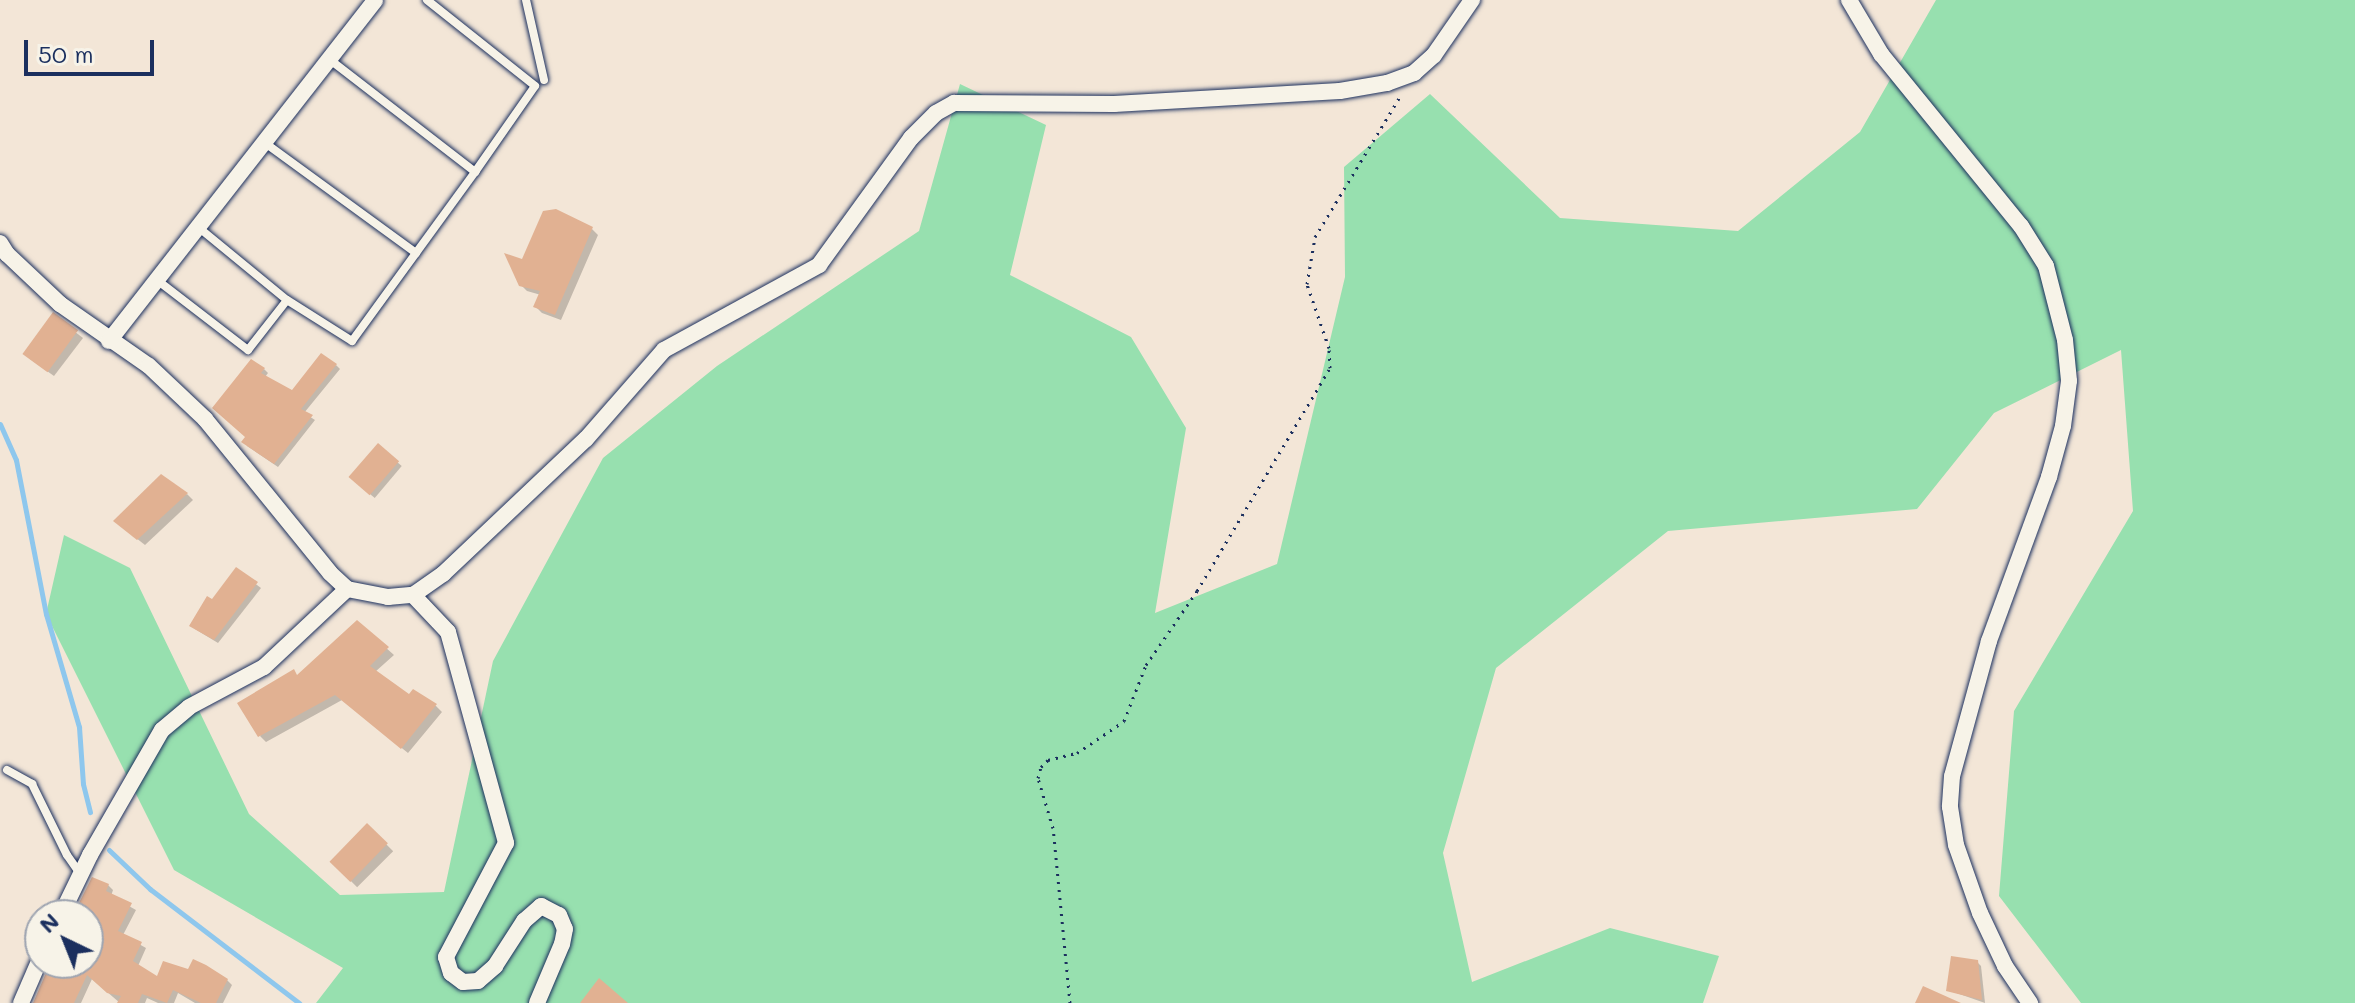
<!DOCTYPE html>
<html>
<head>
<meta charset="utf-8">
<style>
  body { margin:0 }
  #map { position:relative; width:2355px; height:1003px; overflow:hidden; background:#f3e6d7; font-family:Mali,sans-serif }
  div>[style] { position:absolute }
  .green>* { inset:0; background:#97e0af }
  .shadow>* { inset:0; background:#0003; transform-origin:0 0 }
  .stream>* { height:5px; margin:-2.5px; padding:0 2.5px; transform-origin:2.5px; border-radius:2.5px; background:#8ec7ed }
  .building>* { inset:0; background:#e1b192; transform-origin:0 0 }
  .path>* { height:3px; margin-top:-1.5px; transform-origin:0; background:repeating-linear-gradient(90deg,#1b2f5e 0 2px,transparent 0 8px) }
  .roads { filter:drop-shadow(0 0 2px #1b2f5e) drop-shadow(0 0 2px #1b2f5e) }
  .service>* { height:8px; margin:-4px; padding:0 4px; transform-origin:4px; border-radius:4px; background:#f7f3e8 }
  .minor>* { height:16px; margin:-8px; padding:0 8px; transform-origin:8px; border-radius:8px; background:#f7f3e8 }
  span { translate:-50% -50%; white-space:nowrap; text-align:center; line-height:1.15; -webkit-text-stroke:6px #f7f3e8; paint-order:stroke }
  .north { position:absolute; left:24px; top:899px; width:80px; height:80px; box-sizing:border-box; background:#f7f3e8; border:2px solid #9fa5b1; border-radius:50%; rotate:317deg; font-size:22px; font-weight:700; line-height:32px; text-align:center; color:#1b2f5e }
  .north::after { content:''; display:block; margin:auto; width:28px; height:36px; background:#1b2f5e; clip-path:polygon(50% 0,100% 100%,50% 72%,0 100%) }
  .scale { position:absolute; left:24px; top:40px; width:130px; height:36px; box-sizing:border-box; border:4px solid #1b2f5e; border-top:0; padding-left:10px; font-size:24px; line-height:28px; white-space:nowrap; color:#1b2f5e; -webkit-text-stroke:6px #f7f3e8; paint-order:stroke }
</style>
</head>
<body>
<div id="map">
  <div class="green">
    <div style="clip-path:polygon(1936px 0,2355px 0,2355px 1003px,2081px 1003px,1999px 896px,2014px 711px,2133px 511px,2121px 350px,1994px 413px,1917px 509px,1668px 531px,1496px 668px,1443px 853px,1472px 982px,1610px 928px,1719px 956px,1703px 1003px,316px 1003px,343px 968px,174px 870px,46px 614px,64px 535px,130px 568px,249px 814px,340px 895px,444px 892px,493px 661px,603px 458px,717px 366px,919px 231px,960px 84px,1046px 125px,1010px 275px,1131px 337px,1186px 428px,1155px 613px,1277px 564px,1345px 277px,1344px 167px,1430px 94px,1560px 218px,1738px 231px,1860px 132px)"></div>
  </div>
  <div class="shadow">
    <div style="clip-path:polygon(592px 229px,598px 235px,561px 320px,542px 313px,536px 307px,541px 295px,527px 291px,520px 284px)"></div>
    <div style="clip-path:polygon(53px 315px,83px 338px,54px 376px,30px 359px)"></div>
    <div style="clip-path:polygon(336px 365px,340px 369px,304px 413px,315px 420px,278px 467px,247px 446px,247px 437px,215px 408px,264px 369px,268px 373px,265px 377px,293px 393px)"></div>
    <div style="left:378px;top:446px;width:31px;height:42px;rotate:40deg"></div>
    <div style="clip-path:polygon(187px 494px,193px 500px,145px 545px,122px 527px)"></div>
    <div style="clip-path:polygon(237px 570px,261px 588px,218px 643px,195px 629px)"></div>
    <div style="clip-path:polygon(357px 622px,394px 655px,375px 672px,410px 696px,436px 706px,442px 712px,408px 753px,342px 700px,266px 742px,260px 736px,298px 676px)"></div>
    <div style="left:367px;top:825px;width:37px;height:51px;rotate:45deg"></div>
    <div style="clip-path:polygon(93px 879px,108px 885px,113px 890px,111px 896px,136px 910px,123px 935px,146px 948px,138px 966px,158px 978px,227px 980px,232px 985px,223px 1003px,195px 1003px,178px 993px,174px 1003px,158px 1003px,147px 998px,145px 1003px,120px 1003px,92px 979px,81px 1003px,35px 1003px,51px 963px,88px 963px,88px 915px,73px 915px)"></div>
    <div style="clip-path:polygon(1977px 962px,1981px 966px,1985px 1003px,1948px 990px)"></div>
  </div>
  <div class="stream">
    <div style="left:0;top:424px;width:39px;rotate:66deg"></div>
    <div style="left:16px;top:460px;width:157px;rotate:79deg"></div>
    <div style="left:46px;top:614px;width:118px;rotate:73.7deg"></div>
    <div style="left:79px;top:727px;width:57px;rotate:86deg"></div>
    <div style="left:83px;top:784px;width:29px;rotate:76deg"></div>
    <div style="left:109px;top:850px;width:57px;rotate:43.6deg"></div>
    <div style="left:150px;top:889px;width:188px;rotate:37.4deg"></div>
  </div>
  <div class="building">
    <div style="clip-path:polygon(556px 209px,593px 227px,555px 315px,533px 307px,540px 291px,519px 286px,504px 253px,522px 259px,543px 211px)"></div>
    <div style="left:53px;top:312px;width:31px;height:52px;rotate:36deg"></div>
    <div style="clip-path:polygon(321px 353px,337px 364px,301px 409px,313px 415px,274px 464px,241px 442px,245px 437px,212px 408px,251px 359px,265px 368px,261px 373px,292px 390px)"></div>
    <div style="left:378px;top:443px;width:28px;height:45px;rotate:41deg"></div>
    <div style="clip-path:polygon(161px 474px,188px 493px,137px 540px,113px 521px)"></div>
    <div style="clip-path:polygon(236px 567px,258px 582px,214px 640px,189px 626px,207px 596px,212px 599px)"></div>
    <div style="clip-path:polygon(357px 620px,389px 647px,370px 666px,409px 694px,413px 689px,437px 704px,401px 749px,335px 695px,258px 737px,237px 703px,294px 669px,297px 675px)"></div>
    <div style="left:367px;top:823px;width:29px;height:54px;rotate:44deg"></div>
    <div style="clip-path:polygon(92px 877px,109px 884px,106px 891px,132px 903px,118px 931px,142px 942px,133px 961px,157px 976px,163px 961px,188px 969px,193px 959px,206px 965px,228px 979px,216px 1003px,201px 1003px,173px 990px,167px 1003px,142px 994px,138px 1003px,117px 1003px,121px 996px,107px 993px,87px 975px,74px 1003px,33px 1003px,49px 966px,71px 977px,76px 966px,73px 963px,88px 963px,88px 915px,73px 915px)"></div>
    <div style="clip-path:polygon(1951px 956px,1978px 960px,1982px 1000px,1946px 991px)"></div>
    <div style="clip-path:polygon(599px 978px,628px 1003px,580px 1003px)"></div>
    <div style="clip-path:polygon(1923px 986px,1961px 1003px,1915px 1003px)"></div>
  </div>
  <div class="path">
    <div style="left:1070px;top:1003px;width:176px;rotate:-95.5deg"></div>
    <div style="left:1053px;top:828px;width:52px;rotate:-106.7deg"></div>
    <div style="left:1038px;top:778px;width:11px;rotate:-75deg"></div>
    <div style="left:1041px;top:767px;width:10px;rotate:-45deg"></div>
    <div style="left:1048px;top:760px;width:30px;rotate:-14deg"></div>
    <div style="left:1077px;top:753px;width:57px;rotate:-34.2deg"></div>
    <div style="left:1124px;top:721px;width:60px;rotate:-68.6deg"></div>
    <div style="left:1146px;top:665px;width:90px;rotate:-55.4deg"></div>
    <div style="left:1197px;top:591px;width:260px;rotate:-59.2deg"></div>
    <div style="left:1330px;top:368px;width:20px;rotate:-93deg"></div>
    <div style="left:1329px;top:348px;width:68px;rotate:-109deg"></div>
    <div style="left:1307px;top:284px;width:48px;rotate:-80.3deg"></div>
    <div style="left:1315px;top:237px;width:166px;rotate:-58.8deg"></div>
  </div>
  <div class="roads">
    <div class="service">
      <div style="left:427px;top:0;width:138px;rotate:38.5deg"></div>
      <div style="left:535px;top:86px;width:105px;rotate:124.9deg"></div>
      <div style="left:526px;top:0;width:82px;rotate:77.3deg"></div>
      <div style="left:329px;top:59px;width:185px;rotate:37.7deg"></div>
      <div style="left:475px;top:172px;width:100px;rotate:126.1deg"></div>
      <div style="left:198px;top:227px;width:115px;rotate:39.4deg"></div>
      <div style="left:157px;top:280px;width:115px;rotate:37.6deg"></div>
      <div style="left:248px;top:350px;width:63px;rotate:-52deg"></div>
      <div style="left:287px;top:300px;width:77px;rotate:32.2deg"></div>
      <div style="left:352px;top:341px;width:109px;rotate:-54deg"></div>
      <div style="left:416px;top:253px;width:188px;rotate:-143.9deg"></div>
      <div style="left:7px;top:770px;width:29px;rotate:29deg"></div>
      <div style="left:32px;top:784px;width:79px;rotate:63.8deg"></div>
      <div style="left:67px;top:855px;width:24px;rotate:55deg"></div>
    </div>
    <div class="minor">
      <div style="left:1849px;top:0;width:63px;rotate:59.3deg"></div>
      <div style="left:1881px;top:54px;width:222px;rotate:50.9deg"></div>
      <div style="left:2021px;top:226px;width:47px;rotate:58deg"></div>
      <div style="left:2046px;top:266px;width:76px;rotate:75.6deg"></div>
      <div style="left:2065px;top:340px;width:41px;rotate:84.4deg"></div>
      <div style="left:2069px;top:381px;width:45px;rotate:97.6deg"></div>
      <div style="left:2063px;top:426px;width:53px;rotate:105.4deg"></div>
      <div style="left:2049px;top:477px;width:175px;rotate:110.1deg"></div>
      <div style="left:1989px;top:641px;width:140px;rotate:105.3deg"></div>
      <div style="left:1952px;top:776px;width:31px;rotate:94deg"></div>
      <div style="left:1950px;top:807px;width:38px;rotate:81deg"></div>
      <div style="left:1956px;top:845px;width:72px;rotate:70.6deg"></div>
      <div style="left:1980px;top:913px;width:59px;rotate:64.7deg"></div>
      <div style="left:2005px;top:966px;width:45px;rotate:56deg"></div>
      <div style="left:0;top:243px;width:13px;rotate:58deg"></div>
      <div style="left:7px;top:254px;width:73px;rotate:43.3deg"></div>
      <div style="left:60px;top:304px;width:108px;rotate:34.9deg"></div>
      <div style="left:149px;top:366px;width:77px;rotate:43.4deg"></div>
      <div style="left:205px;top:419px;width:198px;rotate:50.9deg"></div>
      <div style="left:330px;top:573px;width:23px;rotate:43deg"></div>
      <div style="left:347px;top:589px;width:42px;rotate:11deg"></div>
      <div style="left:388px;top:597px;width:25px;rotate:-5deg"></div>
      <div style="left:413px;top:595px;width:37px;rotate:-35deg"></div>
      <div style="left:443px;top:574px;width:197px;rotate:-43.4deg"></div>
      <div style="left:586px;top:439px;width:118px;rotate:-48.8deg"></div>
      <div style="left:664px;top:350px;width:177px;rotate:-28.7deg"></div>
      <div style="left:819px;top:265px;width:157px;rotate:-54.1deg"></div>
      <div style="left:911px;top:138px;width:35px;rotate:-45deg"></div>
      <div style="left:936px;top:113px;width:21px;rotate:-29deg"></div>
      <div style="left:954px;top:103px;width:160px;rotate:0.4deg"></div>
      <div style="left:1114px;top:104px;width:226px;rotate:-3.3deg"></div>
      <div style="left:1340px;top:91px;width:48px;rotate:-9.7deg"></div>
      <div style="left:1387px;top:83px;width:29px;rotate:-20deg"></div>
      <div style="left:1414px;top:73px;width:27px;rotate:-42deg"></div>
      <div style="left:1434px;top:55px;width:67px;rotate:-55.4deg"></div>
      <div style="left:109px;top:341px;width:432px;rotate:-52deg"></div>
      <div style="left:413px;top:595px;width:51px;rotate:46.6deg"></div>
      <div style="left:448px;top:632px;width:219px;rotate:74.6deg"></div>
      <div style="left:506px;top:843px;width:129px;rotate:117.8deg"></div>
      <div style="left:446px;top:957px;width:17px;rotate:73deg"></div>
      <div style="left:451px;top:973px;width:15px;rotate:37deg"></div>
      <div style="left:463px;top:982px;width:15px;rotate:-4deg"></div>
      <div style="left:478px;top:981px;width:23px;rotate:-41deg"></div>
      <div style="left:495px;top:966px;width:54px;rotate:-57.2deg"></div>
      <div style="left:524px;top:921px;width:23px;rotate:-41deg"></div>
      <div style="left:541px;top:906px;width:20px;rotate:27deg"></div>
      <div style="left:559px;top:915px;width:15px;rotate:67deg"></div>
      <div style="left:565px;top:929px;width:15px;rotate:101deg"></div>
      <div style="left:562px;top:944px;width:64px;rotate:113deg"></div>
      <div style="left:61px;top:915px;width:67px;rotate:-64.2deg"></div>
      <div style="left:90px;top:855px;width:144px;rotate:-60.1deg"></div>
      <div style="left:162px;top:730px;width:35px;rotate:-40deg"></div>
      <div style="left:189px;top:707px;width:85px;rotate:-28.1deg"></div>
      <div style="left:264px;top:667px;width:114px;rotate:-43.2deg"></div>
      <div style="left:21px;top:1003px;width:48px;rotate:-66.6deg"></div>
    </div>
  </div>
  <div class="north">N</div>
  <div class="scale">50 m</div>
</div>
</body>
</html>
